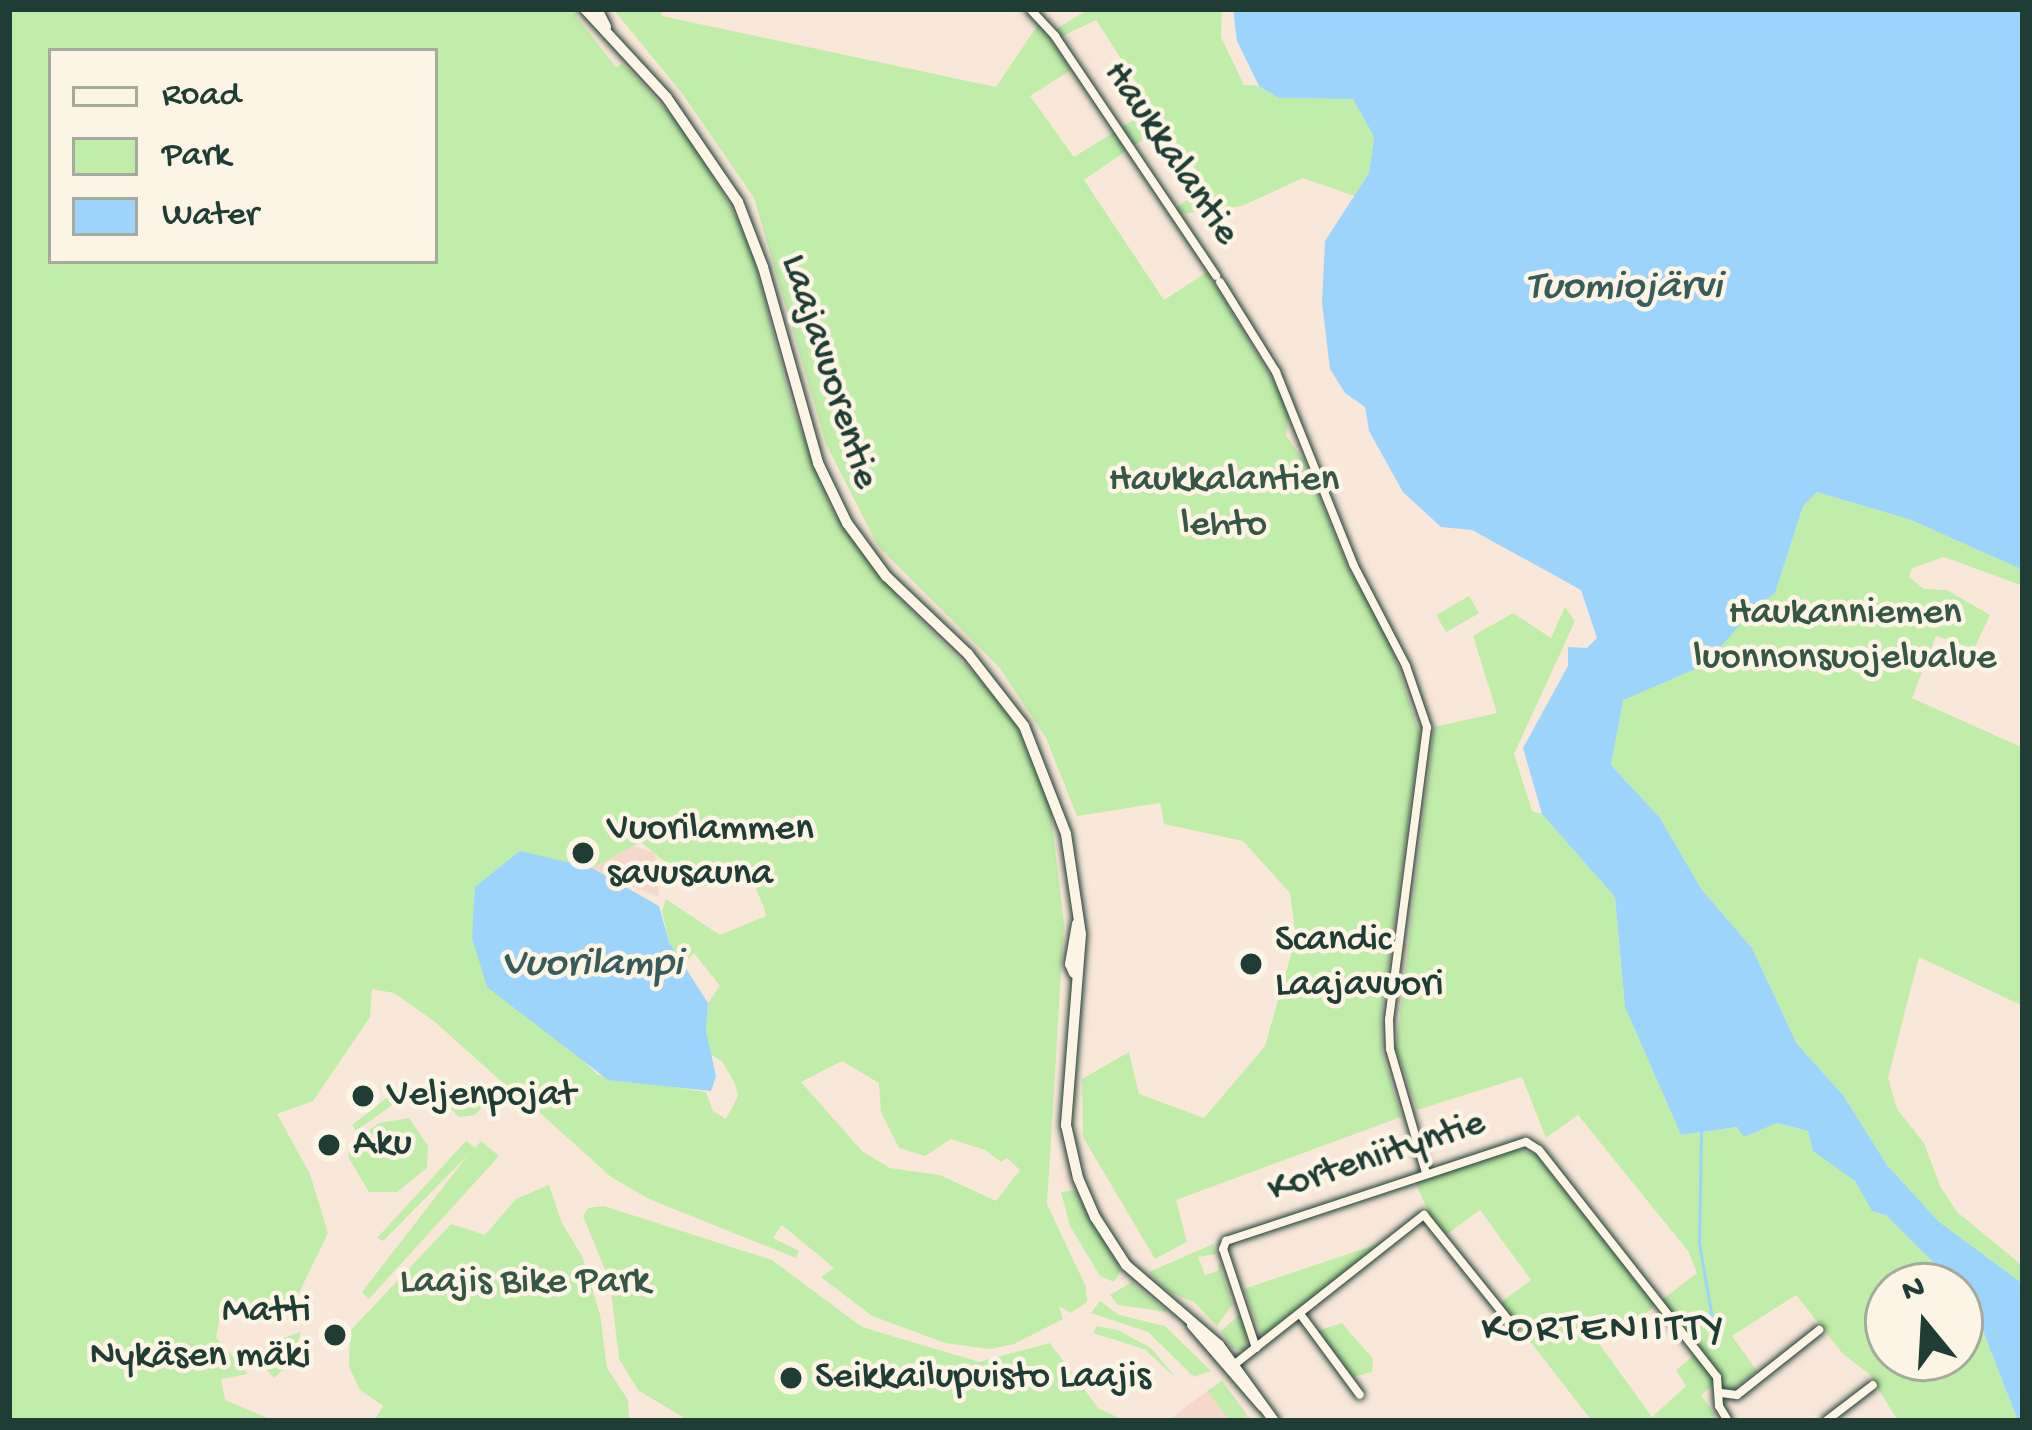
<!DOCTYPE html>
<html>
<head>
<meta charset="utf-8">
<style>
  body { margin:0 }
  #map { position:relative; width:2032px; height:1430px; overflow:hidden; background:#f9e8d9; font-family:"Gochi Hand",sans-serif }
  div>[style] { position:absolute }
  .built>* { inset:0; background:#f5d8cb }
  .green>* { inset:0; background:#c1edaa; transform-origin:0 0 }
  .water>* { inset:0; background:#9cd4fc }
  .stream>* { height:3px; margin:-1.5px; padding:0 1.5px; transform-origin:1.5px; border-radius:1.5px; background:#9cd4fc }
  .roads { filter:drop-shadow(0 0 3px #1f3d34) drop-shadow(0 0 3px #1f3d34) }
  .street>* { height:8px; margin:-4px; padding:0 4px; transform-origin:4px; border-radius:4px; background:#fcf5e5 }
  .secondary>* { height:10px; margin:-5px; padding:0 5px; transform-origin:5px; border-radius:5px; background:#fcf5e5 }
  .dots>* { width:33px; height:33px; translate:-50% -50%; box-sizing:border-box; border:6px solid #fcf5e5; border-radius:50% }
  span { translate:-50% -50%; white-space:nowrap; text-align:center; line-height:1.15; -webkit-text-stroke:9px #fcf5e5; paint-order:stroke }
  .street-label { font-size:39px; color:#1f3d34 }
  .park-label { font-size:39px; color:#375746 }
  .poi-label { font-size:39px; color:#1f3d34 }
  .left { translate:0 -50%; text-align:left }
  .right { translate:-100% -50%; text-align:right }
  .water-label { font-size:42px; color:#385b5c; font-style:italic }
  .neighbourhood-label { font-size:42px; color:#1f3d34; letter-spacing:3px }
  .frame { position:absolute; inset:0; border:12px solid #1f3d34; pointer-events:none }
  .legend { position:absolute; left:48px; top:48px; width:390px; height:216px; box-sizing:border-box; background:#fcf5e5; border:3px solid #a4ab9e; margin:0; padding:15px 21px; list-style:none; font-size:36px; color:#1f3d34 }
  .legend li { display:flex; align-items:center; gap:24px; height:60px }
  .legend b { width:60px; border:3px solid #a4ab9e }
  .north { position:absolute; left:1864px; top:1262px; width:120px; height:120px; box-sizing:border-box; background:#fcf5e5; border:3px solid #a4ab9e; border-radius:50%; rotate:342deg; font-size:33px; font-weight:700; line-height:48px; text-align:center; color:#1f3d34 }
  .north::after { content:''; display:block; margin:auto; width:42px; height:54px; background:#1f3d34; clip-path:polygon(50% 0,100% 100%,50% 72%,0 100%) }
</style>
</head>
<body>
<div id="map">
  <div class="built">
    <div style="clip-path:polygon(623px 843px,655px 853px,659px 897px,568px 861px)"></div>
    <div style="clip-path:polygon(1222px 1381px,1252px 1421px,1168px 1421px,1192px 1402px)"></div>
  </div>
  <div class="green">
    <div style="clip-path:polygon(evenodd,9px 9px,578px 9px,577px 17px,616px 67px,622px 64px,639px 80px,683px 129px,737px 217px,755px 263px,791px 403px,830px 507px,901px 601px,994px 694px,1016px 725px,1050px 805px,1064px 924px,1047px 1204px,1086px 1287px,1087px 1302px,1071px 1313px,1059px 1306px,1063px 1319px,1014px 1344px,990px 1349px,945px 1343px,872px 1316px,821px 1277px,834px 1268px,782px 1225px,773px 1238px,799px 1251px,796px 1258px,649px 1199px,611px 1177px,539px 1112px,537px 1096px,527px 1088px,513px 1092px,435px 1022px,394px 993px,372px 989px,370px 1017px,313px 1101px,277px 1114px,310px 1174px,328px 1233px,297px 1297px,257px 1316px,220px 1317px,216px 1337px,248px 1374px,221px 1379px,225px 1400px,275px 1421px,9px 1421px,9px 9px,51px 51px,435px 51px,435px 261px,51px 261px,51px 51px,9px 9px,641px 842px,697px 888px,750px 874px,764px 908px,766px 916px,720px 935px,666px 899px,662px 911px,669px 942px,683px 964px,694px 953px,720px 986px,708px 1003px,706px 1031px,710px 1054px,722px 1061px,735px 1084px,738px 1096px,726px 1119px,713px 1111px,706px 1092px,598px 1075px,479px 961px,520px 852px,592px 868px,641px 842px,9px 9px,842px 1061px,879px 1083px,881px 1112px,899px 1148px,925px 1156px,951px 1139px,985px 1150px,1001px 1162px,1007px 1158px,1020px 1170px,996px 1201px,940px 1175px,890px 1168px,862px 1151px,801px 1082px,842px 1061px)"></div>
    <div style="clip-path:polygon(613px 9px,660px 9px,662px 16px,996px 87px,1039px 23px,1071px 70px,1030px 96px,1074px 157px,1114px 132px,1126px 151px,1084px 180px,1164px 300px,1207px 272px,1283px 397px,1289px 415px,1286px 436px,1305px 462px,1347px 566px,1388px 636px,1420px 735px,1381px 1019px,1382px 1052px,1401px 1117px,1176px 1200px,1187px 1242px,1155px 1259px,1083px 1137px,1082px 1079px,1129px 1052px,1139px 1094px,1204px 1118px,1265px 1046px,1296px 937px,1290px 893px,1243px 841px,1164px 824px,1160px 803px,1077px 816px,1046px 738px,999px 667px,878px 546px,826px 444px,754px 198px,682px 93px)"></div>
    <div style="clip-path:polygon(1089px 9px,1222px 9px,1221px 37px,1244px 85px,1259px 86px,1280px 98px,1353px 99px,1374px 137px,1369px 173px,1354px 196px,1303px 178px,1242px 206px,1180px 214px,1176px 208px,1207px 185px,1166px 128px,1134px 145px,1121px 128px,1152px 107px,1096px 20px,1061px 37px,1056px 29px)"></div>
    <div style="clip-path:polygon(1817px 492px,1911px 520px,2023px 570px,2023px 586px,1944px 557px,1912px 568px,1909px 577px,1924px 589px,1947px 590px,1990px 615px,1974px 649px,1936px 636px,1912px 698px,2023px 748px,2023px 1006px,1919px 957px,1888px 1078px,1897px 1109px,1924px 1143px,1940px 1186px,1957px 1212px,2023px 1266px,2023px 1284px,1938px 1221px,1887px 1165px,1843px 1095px,1797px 1044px,1752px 948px,1702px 890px,1660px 818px,1611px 765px,1622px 700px,1705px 665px,1753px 610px,1775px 593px,1803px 506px)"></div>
    <div style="left:1469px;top:596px;width:20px;height:38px;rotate:60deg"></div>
    <div style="clip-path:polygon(evenodd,1565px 607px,1575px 621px,1514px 754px,1532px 811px,1542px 814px,1615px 897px,1625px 1007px,1681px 1135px,1738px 1127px,1744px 1137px,1777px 1123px,1808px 1131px,1813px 1151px,1855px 1181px,1872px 1211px,1887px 1216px,1960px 1286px,1888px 1286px,1888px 1358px,1960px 1358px,1960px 1286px,1971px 1300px,2018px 1421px,1898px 1421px,1869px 1374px,1843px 1354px,1796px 1295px,1732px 1336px,1757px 1371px,1729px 1392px,1716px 1383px,1701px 1395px,1716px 1416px,1712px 1421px,1592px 1421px,1500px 1303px,1531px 1280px,1480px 1210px,1446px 1235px,1429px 1213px,1415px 1182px,1518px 1149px,1536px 1155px,1655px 1305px,1697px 1273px,1688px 1251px,1578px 1115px,1546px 1138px,1522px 1077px,1417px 1110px,1396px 1048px,1434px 727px,1497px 713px,1473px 636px,1513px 613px,1551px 638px,1565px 607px,1655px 1306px,1694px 1355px,1676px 1370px,1686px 1386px,1652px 1417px,1595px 1338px,1631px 1325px,1655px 1306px)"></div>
    <div style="clip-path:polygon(474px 1081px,490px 1092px,490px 1099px,475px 1115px,459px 1117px,449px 1107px,463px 1086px)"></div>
    <div style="clip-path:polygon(407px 1082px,413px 1090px,356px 1131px,352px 1125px)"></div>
    <div style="clip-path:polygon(409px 1118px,428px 1146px,427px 1168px,397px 1192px,369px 1192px,348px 1157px,352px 1142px,379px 1123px)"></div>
    <div style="clip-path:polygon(466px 1141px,475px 1148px,481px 1141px,499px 1156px,369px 1299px,362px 1292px,468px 1155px,383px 1241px,377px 1238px)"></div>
    <div style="clip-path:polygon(549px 1185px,562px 1223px,582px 1256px,600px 1314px,607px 1368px,628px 1400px,629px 1421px,374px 1421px,383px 1406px,360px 1390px,349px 1367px,350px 1331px,451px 1224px,485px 1235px,516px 1199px)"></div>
    <div style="clip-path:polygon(1075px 1190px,1121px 1271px,1114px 1282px,1100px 1276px,1070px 1226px,1061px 1192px)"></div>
    <div style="clip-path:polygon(604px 1206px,772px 1260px,862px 1327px,979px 1362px,1050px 1343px,1098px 1408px,1125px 1421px,689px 1421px,638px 1390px,619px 1359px,610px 1282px,583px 1216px,588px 1208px)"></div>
    <div style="clip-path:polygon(1384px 1242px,1262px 1336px,1244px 1289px)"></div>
    <div style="clip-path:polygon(1213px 1244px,1216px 1254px,1198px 1257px,1205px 1275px,1218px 1271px,1219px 1263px,1232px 1305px,1217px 1326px,1194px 1302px,1169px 1292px,1149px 1272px)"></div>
    <div style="clip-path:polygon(1132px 1282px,1137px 1287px,1168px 1312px,1118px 1305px,1110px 1295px)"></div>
    <div style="clip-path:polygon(1100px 1301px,1119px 1315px,1165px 1326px,1211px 1371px,1194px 1377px,1148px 1332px,1091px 1313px)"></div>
    <div style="clip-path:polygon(1240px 1314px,1247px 1336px,1245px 1351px,1232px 1348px,1221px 1331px)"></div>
    <div style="clip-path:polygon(1342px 1323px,1373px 1359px,1372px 1372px,1353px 1377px,1317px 1331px)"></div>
    <div style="clip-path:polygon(1097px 1326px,1118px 1330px,1151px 1348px,1177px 1379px,1144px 1349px,1093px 1333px)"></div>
    <div style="clip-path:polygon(301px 1332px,292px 1361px,274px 1378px,260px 1362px,269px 1343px)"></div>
    <div style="clip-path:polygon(1222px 1381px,1247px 1415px,1240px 1421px,1230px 1421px,1207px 1391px)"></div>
  </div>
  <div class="water">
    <div style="clip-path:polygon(1233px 9px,2023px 9px,2023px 570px,1911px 520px,1817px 492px,1803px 506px,1775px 593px,1753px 610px,1705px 665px,1623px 700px,1611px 765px,1660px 818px,1702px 890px,1752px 948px,1797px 1044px,1843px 1095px,1887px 1165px,1938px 1221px,2023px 1284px,2023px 1421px,2018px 1421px,1971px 1300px,1887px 1216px,1872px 1211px,1855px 1181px,1813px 1151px,1808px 1131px,1777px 1123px,1744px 1137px,1737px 1127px,1681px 1135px,1625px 1007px,1615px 897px,1542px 814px,1523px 748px,1568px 666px,1568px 647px,1587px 648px,1597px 638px,1581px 590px,1472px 530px,1441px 527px,1403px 492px,1369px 431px,1365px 407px,1345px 393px,1330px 369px,1322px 303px,1325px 241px,1369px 173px,1374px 137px,1353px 99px,1279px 98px,1259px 86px,1237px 41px)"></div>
    <div style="clip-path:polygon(520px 851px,592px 868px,659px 906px,669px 942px,708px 1003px,706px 1031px,716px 1076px,711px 1091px,608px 1080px,487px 987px,472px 938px,475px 887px)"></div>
  </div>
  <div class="stream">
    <div style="left:1701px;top:1130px;width:113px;rotate:91deg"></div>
    <div style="left:1699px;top:1243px;width:106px;rotate:80.2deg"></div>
  </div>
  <div class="roads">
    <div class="street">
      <div style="left:1030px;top:9px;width:37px;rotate:47deg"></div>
      <div style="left:1055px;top:36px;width:289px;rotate:56.1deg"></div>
      <div style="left:1220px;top:282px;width:106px;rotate:58.1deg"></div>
      <div style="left:1276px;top:372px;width:207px;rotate:68.1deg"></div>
      <div style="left:1353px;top:564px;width:115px;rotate:62.5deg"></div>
      <div style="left:1406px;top:666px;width:65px;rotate:71deg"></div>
      <div style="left:1427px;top:727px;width:295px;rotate:97.4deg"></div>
      <div style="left:1389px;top:1020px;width:29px;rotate:88deg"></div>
      <div style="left:1390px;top:1049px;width:129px;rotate:73.8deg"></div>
      <div style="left:1301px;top:1315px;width:99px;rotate:53.6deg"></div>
      <div style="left:1256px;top:1348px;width:104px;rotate:-108.4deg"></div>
      <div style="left:1223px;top:1249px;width:9px;rotate:-69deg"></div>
      <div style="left:1226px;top:1241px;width:316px;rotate:-18.3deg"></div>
      <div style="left:1526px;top:1142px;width:15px;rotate:32deg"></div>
      <div style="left:1539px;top:1150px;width:288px;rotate:51.9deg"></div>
      <div style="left:1717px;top:1377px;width:29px;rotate:86deg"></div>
      <div style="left:1719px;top:1406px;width:17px;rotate:59deg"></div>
      <div style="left:1235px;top:1364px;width:241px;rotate:-38.3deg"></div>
      <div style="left:1424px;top:1215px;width:144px;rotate:51.2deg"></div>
      <div style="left:1721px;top:1393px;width:16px;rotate:7deg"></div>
      <div style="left:1737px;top:1395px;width:105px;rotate:-38.4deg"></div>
      <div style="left:1826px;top:1421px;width:59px;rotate:-37.5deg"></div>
    </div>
    <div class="secondary">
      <div style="left:585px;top:9px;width:121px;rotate:47.3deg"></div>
      <div style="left:667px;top:98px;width:126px;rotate:55.7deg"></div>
      <div style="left:738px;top:202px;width:70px;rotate:69deg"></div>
      <div style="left:763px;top:267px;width:204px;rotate:74.3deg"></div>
      <div style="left:818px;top:463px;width:67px;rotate:64.2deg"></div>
      <div style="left:847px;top:523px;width:66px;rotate:53.7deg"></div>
      <div style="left:886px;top:576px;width:113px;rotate:43.6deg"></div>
      <div style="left:968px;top:654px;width:91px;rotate:52.1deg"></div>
      <div style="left:1024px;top:726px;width:116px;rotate:68.7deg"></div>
      <div style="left:1066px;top:834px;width:101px;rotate:81.5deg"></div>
      <div style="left:1081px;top:934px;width:192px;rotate:94.5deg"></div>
      <div style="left:1066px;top:1125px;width:54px;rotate:77.2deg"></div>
      <div style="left:1078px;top:1178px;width:43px;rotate:66.4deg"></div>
      <div style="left:1095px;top:1217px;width:57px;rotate:57.1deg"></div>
      <div style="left:1126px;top:1265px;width:123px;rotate:40.7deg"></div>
      <div style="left:1219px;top:1345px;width:94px;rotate:54.1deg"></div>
      <div style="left:597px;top:9px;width:20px;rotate:63deg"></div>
      <div style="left:1074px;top:973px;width:10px;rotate:-114deg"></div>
      <div style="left:1070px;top:964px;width:41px;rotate:-80.1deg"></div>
      <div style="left:1192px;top:1325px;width:108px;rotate:49.1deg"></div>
    </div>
  </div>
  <div class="dots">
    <div style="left:583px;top:853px;background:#1f3d34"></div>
    <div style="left:1251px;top:964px;background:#1f3d34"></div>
    <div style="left:363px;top:1096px;background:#1f3d34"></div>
    <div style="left:329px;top:1145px;background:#1f3d34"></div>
    <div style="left:335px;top:1335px;background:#1f3d34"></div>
    <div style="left:791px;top:1378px;background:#1f3d34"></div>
  </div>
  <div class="street-label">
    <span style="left:1170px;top:154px;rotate:56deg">Haukkalantie</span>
    <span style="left:828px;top:372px;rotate:72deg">Laajavuorentie</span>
    <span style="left:1377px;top:1158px;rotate:-18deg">Korteniityntie</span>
  </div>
  <div class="park-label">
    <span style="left:1224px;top:504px">Haukkalantien<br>lehto</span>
    <span style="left:1845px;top:637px">Haukanniemen<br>luonnonsuojelualue</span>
    <span style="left:525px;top:1283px">Laajis Bike Park</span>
  </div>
  <div class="poi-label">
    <span class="left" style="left:607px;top:853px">Vuorilammen<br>savusauna</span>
    <span class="left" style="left:1275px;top:964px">Scandic<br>Laajavuori</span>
    <span class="left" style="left:387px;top:1096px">Veljenpojat</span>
    <span class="left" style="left:353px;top:1145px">Aku</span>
    <span class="right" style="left:311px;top:1335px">Matti<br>Nykäsen mäki</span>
    <span class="left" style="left:815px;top:1378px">Seikkailupuisto Laajis</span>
  </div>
  <div class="water-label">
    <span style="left:1624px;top:289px">Tuomiojärvi</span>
    <span style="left:592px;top:966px">Vuorilampi</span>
  </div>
  <div class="neighbourhood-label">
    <span style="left:1604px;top:1331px">KORTENIITTY</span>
  </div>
  <div class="frame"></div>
  <ul class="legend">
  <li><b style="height:15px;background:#fcf5e5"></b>Road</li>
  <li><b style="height:33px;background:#c1edaa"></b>Park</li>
  <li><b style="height:33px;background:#9cd4fc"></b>Water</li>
  </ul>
  <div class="north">N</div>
</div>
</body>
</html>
